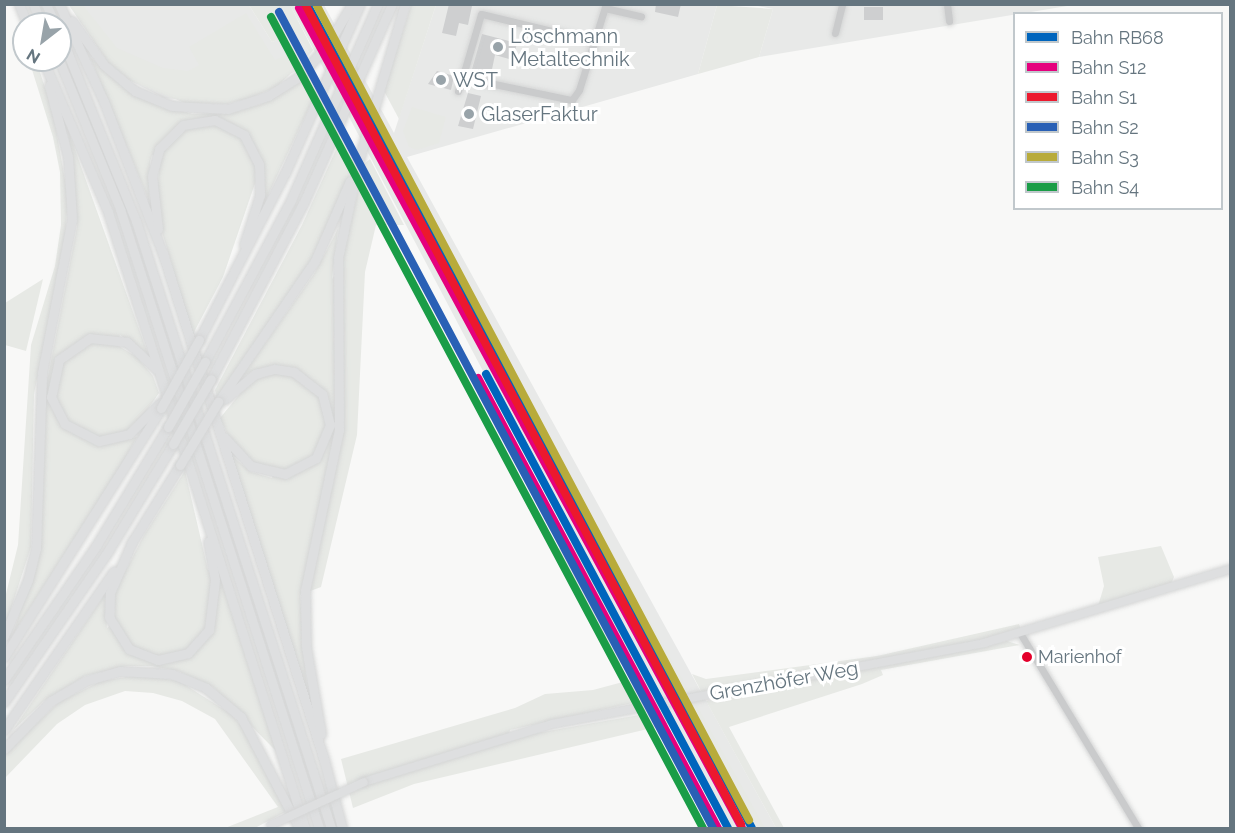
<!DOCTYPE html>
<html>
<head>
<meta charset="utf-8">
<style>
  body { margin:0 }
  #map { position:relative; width:1235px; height:833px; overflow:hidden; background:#f8f8f7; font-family:Raleway,sans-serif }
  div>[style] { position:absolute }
  .built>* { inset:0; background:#e8e9e8 }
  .green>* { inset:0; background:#e7e9e5 }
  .building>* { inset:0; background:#cecfd0; transform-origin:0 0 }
  .roads { filter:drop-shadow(0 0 2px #d4d5d5) drop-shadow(0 0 2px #d4d5d5) }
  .minor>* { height:7px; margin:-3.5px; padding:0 3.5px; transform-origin:3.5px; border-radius:3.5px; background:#cacbcc }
  .major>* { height:8px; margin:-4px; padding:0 4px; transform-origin:4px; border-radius:4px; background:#dedfe0 }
  .highway>* { height:9px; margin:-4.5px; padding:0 4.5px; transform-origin:4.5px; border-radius:4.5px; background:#dedfe0 }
  .bridges { filter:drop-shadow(0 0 2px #d4d5d5) drop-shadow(0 0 2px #d4d5d5) }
  .major-bridge>* { height:8px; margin:-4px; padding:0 4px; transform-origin:4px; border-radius:4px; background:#dedfe0 }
  .highway-bridge>* { height:9px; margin:-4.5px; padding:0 4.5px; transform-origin:4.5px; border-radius:4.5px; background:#dedfe0 }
  .rail-1>* { height:8px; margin:-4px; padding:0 4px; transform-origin:4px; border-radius:4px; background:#0065bd }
  .rail-2>* { height:8px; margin:-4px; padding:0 4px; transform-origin:4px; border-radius:4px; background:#e5007d }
  .rail-3>* { height:8px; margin:-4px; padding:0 4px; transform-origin:4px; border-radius:4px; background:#ec192e }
  .rail-4>* { height:8px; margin:-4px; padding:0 4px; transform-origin:4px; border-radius:4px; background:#2960b5 }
  .rail-5>* { height:8px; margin:-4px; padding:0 4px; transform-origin:4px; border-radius:4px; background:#b8ab3b }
  .rail-6>* { height:8px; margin:-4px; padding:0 4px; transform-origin:4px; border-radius:4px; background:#1a9d47 }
  .dots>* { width:16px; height:16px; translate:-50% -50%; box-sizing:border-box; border:3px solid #fff; border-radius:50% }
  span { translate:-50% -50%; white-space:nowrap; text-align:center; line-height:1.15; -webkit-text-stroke:6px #fff; paint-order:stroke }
  .bus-label { font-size:18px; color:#65757f }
  .left { translate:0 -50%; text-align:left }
  .poi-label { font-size:20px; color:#65757f }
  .street-label { font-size:20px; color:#65757f }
  .frame { position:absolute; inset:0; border:6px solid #65757f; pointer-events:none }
  .legend { position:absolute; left:1013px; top:12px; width:210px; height:198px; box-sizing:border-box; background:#fff; border:2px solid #c1c8cc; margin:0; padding:8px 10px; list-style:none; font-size:18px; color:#65757f }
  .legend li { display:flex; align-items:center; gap:12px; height:30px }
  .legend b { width:30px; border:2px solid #c1c8cc }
  .north { position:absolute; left:12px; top:12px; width:60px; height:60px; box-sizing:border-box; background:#fff; border:2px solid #c1c8cc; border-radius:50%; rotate:211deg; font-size:16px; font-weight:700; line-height:24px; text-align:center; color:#65757f }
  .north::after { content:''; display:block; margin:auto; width:21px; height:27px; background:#98a3a9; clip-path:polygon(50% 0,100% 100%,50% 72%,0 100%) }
</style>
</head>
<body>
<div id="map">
  <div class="built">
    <div style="clip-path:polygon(69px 5px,249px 5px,272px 42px,297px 32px,310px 54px,294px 72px,227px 104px,164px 98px,129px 80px,108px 62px)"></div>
    <div style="clip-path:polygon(290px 5px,324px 5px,394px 133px,436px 5px,717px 5px,698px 74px,407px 157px,776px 828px,724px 828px)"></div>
    <div style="clip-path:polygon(753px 5px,1073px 5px,759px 57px,773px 9px)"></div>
  </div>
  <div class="green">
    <div style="clip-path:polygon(69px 5px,83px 5px,117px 48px,163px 68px,188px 71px,199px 65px,189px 47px,246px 13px,275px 60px,289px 54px,307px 59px,276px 87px,253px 97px,227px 104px,185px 103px,129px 80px,108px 62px)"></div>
    <div style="clip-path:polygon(249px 5px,290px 5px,313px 50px,310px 54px,297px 33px,272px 42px)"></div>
    <div style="clip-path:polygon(411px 5px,436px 5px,399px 119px,384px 91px)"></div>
    <div style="clip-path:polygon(717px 5px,773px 9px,759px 57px,698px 74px)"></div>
    <div style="clip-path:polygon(90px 57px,140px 97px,192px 114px,226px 113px,259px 105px,309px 74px,317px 91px,261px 210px,262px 163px,223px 277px,193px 334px,162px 232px,157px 195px,160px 158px,152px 155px,150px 162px,149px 201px)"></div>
    <div style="clip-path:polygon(29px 60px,36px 60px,53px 112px,68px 197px,65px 241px,34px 394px,31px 547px,5px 627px,5px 598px,18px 545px,31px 345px,55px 266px,61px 225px,60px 172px,53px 137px)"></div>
    <div style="clip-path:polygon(412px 107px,446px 117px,439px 143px,417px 150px,409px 147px,403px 131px)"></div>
    <div style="clip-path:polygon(380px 125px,576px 487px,690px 693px,684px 694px)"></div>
    <div style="clip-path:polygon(68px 130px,148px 354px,120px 335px,117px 345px,137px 357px,153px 376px,159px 393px,127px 439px,137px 437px,122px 464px,13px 634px,41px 546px,45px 392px,77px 227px)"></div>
    <div style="clip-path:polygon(343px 134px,355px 154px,344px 195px,305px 272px,217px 398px,215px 390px,302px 225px)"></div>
    <div style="clip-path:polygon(376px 137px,614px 581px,677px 695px,671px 697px)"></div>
    <div style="clip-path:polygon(370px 159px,404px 225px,376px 225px,365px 272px,357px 435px,321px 587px,300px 595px,307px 691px,231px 455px,251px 472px,272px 478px,273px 470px,249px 460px,232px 444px,220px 418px,248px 384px,266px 375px,257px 369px,241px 377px,314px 274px,338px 229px,332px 279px,342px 262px,364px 164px)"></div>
    <div style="clip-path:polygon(43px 279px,26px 351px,5px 345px,5px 303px)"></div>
    <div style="clip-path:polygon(185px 471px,208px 570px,218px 571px,276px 751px,213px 687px,178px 671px,152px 666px,127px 666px,85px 676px,44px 701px,13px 730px,105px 594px,107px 628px,115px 622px,114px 593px,144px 535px)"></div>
    <div style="clip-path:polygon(572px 541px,655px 698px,510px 730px,508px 738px,662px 711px,669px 724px,414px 784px,353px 808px,341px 759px,515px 708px,545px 694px,593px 690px,634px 679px,627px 662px,617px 665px,558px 549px)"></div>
    <div style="clip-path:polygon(1161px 546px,1174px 577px,1171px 584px,1098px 606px,1104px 586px,1098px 557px)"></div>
    <div style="clip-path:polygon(1019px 624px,1021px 630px,943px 649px,702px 693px,692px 674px,706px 679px,877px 656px)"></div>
    <div style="clip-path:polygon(1007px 641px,1020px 645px,881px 670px,883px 675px,862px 684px,729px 727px,784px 828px,776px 828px,706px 701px)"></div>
    <div style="clip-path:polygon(139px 675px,179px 681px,231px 714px,244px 729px,287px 811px,255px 828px,225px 828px,278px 807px,215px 719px,182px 701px,153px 693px,125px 691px,85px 705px,57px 724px,5px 778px,5px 754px,59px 702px,101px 681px)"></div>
    <div style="clip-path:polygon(694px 700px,765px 828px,756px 828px,688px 703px)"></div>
    <div style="clip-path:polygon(681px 704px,749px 828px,741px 828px,675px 705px)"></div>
  </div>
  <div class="building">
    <div style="clip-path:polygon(449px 4px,472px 6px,468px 25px,459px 23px,456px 36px,442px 33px)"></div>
    <div style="clip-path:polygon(656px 4px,681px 4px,678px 17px,655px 12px)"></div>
    <div style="left:883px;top:7px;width:13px;height:19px;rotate:90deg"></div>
    <div style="clip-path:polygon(482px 34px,517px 43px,513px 60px,495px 55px,491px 74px,472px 69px)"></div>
    <div style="clip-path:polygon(437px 71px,454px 76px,451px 90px,428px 84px)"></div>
    <div style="clip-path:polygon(468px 93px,481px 96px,473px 129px,458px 126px)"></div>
  </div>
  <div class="roads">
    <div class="minor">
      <div style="left:947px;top:4px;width:17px;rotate:83deg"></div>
      <div style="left:605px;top:8px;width:37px;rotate:13deg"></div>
      <div style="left:835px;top:33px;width:30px;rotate:-76deg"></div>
      <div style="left:593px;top:41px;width:115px;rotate:-166.4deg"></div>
      <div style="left:481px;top:14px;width:60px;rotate:106.3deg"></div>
      <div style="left:464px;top:72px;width:14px;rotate:36deg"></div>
      <div style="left:475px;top:80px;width:99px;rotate:11.7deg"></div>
      <div style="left:572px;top:100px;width:12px;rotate:-55deg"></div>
      <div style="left:579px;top:90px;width:90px;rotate:-72.6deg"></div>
      <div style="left:458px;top:91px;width:20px;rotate:-72deg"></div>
      <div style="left:1020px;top:633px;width:228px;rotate:58.8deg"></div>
    </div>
    <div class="major">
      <div style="left:364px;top:782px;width:197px;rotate:-17.1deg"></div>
      <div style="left:552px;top:724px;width:440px;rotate:-10.6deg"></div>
      <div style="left:984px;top:643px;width:257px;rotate:-16.7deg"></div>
    </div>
    <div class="highway">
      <div style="left:19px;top:4px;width:22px;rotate:68deg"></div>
      <div style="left:33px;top:4px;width:22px;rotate:66deg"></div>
      <div style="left:46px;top:4px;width:22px;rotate:66deg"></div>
      <div style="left:59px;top:4px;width:108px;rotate:65.3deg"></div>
      <div style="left:104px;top:102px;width:163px;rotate:68.8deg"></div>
      <div style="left:163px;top:254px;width:531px;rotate:72.35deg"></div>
      <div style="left:324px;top:760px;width:70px;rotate:75.2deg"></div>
      <div style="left:72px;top:21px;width:54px;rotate:54deg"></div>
      <div style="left:104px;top:65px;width:40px;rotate:40deg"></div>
      <div style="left:135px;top:91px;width:40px;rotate:22deg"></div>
      <div style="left:172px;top:106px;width:56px;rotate:3.1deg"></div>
      <div style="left:228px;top:109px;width:42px;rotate:-18deg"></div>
      <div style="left:268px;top:96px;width:34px;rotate:-32deg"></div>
      <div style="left:297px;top:78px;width:44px;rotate:-46.8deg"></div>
      <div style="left:327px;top:46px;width:49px;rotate:-59.2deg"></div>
      <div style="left:60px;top:34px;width:202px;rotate:67.9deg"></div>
      <div style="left:136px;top:221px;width:638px;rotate:72.19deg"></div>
      <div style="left:43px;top:60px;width:165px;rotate:66.8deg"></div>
      <div style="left:108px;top:212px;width:647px;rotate:72.27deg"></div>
      <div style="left:59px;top:60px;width:161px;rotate:67.7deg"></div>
      <div style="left:120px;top:209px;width:650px;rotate:72.18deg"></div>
      <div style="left:357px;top:166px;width:169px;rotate:-73.5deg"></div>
      <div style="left:158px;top:229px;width:53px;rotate:-96.5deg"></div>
      <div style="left:152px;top:176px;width:28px;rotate:-75deg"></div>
      <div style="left:159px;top:149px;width:34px;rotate:-45deg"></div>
      <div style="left:183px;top:125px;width:32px;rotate:-9deg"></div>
      <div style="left:215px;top:120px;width:33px;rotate:27deg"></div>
      <div style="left:244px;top:135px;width:33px;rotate:63deg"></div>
      <div style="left:259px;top:164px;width:31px;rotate:88deg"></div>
      <div style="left:260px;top:195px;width:52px;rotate:107.7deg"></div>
      <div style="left:199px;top:340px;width:188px;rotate:-62.8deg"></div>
      <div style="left:285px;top:173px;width:185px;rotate:-66.1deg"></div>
      <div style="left:205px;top:362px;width:183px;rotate:-62deg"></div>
      <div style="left:291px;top:200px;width:214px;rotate:-66.1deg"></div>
      <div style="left:156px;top:369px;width:40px;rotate:-137deg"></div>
      <div style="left:127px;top:342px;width:37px;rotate:-174deg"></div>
      <div style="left:90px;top:338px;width:38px;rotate:145deg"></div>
      <div style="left:59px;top:360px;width:38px;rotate:102deg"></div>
      <div style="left:51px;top:397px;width:30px;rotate:63deg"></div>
      <div style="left:65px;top:424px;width:38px;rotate:27deg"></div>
      <div style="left:99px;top:441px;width:31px;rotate:-13deg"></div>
      <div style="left:129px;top:434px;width:44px;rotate:-45deg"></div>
      <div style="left:211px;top:379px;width:198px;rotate:-62.3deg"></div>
      <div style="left:303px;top:204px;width:219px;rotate:-66deg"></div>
      <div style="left:218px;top:402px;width:171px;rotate:-55.5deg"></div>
      <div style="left:315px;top:261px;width:87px;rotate:-66.4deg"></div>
      <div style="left:224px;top:437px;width:40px;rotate:47deg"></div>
      <div style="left:251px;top:466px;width:35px;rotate:13deg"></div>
      <div style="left:285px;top:474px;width:35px;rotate:-27deg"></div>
      <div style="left:316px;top:458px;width:36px;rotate:-67deg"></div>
      <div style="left:330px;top:425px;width:32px;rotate:-104deg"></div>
      <div style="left:322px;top:394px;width:36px;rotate:-142deg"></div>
      <div style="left:294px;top:372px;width:20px;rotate:-171deg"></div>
      <div style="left:274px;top:369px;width:20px;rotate:165deg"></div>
      <div style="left:255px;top:374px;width:39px;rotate:140deg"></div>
      <div style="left:133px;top:540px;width:58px;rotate:113.5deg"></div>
      <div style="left:110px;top:593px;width:24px;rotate:92deg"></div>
      <div style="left:109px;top:617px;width:38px;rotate:58deg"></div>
      <div style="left:129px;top:649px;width:31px;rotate:21deg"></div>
      <div style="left:158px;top:660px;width:31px;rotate:-13deg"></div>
      <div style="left:188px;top:653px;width:31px;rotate:-48deg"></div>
      <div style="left:209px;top:630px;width:50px;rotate:-83.2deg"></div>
      <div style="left:215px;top:580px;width:39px;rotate:-100deg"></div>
      <div style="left:131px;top:544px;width:93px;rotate:-58.2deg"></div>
      <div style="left:4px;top:636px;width:61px;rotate:-66.8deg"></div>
      <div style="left:28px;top:580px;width:33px;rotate:-76deg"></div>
      <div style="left:36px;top:548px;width:175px;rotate:-88deg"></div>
      <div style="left:42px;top:373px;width:157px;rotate:-79deg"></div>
      <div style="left:72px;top:219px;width:62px;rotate:-93.7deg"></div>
      <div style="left:68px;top:157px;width:74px;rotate:-104.8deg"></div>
      <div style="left:4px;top:657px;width:290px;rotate:-57.7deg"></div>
      <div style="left:4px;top:680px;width:163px;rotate:-55.5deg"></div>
      <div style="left:96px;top:546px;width:139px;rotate:-58.8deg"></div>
      <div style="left:4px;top:702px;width:183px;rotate:-55.4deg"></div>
      <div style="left:108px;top:551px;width:125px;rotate:-58.7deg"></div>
      <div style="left:4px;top:730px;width:193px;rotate:-55.3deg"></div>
      <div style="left:321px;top:734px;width:88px;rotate:-99.8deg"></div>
      <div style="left:306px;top:647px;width:56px;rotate:-91deg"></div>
      <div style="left:305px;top:591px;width:165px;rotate:-78.1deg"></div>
      <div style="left:339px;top:430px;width:172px;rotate:-90.3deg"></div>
      <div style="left:338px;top:258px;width:98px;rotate:-78.2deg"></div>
      <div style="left:4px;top:749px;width:67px;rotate:-45.6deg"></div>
      <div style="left:51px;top:701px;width:39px;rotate:-30deg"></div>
      <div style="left:85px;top:681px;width:36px;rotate:-16deg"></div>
      <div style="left:120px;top:671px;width:52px;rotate:3.3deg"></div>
      <div style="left:172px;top:674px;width:37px;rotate:22deg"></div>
      <div style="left:206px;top:688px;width:45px;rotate:39.6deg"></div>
      <div style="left:241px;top:717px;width:125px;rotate:62.4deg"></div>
    </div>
  </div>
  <div class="bridges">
    <div class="major-bridge">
      <div style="left:271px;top:825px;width:102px;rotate:-24.8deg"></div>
    </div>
    <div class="highway-bridge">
      <div style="left:161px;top:408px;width:78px;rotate:-60.8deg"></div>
      <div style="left:168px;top:427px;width:75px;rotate:-60.4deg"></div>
      <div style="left:173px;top:444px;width:75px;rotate:-59.7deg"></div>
      <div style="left:180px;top:465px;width:74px;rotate:-58.9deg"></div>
    </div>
  </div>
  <div class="rail-1">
    <div style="left:307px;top:4px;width:936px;rotate:61.63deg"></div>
    <div style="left:486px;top:374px;width:514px;rotate:61.94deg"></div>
  </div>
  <div class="rail-2">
    <div style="left:299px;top:8px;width:932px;rotate:61.62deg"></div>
    <div style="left:478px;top:378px;width:510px;rotate:61.93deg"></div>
  </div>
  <div class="rail-3">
    <div style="left:305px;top:4px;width:929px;rotate:62deg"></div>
  </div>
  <div class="rail-4">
    <div style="left:279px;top:12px;width:924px;rotate:61.99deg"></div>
  </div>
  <div class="rail-5">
    <div style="left:316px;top:4px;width:924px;rotate:62.05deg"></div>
  </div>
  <div class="rail-6">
    <div style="left:271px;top:17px;width:919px;rotate:61.96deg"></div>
  </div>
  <div class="dots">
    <div style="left:498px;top:47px;background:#98a3a9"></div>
    <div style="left:441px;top:80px;background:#98a3a9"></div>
    <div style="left:469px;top:114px;background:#98a3a9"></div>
    <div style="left:1027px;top:657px;background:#e4002b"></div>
  </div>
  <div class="bus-label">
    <span class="left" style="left:1038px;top:657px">Marienhof</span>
  </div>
  <div class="poi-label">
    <span class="left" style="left:510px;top:48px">Löschmann<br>Metaltechnik</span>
    <span class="left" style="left:453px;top:80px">WST</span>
    <span class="left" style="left:481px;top:114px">GlaserFaktur</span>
  </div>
  <div class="street-label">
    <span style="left:784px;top:681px;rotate:-10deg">Grenzhöfer Weg</span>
  </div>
  <div class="frame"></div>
  <ul class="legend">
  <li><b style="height:8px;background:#0065bd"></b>Bahn RB68</li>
  <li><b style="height:8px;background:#e5007d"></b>Bahn S12</li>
  <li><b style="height:8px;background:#ec192e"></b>Bahn S1</li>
  <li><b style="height:8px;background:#2960b5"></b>Bahn S2</li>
  <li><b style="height:8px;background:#b8ab3b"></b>Bahn S3</li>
  <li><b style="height:8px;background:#1a9d47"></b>Bahn S4</li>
  </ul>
  <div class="north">N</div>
</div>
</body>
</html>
